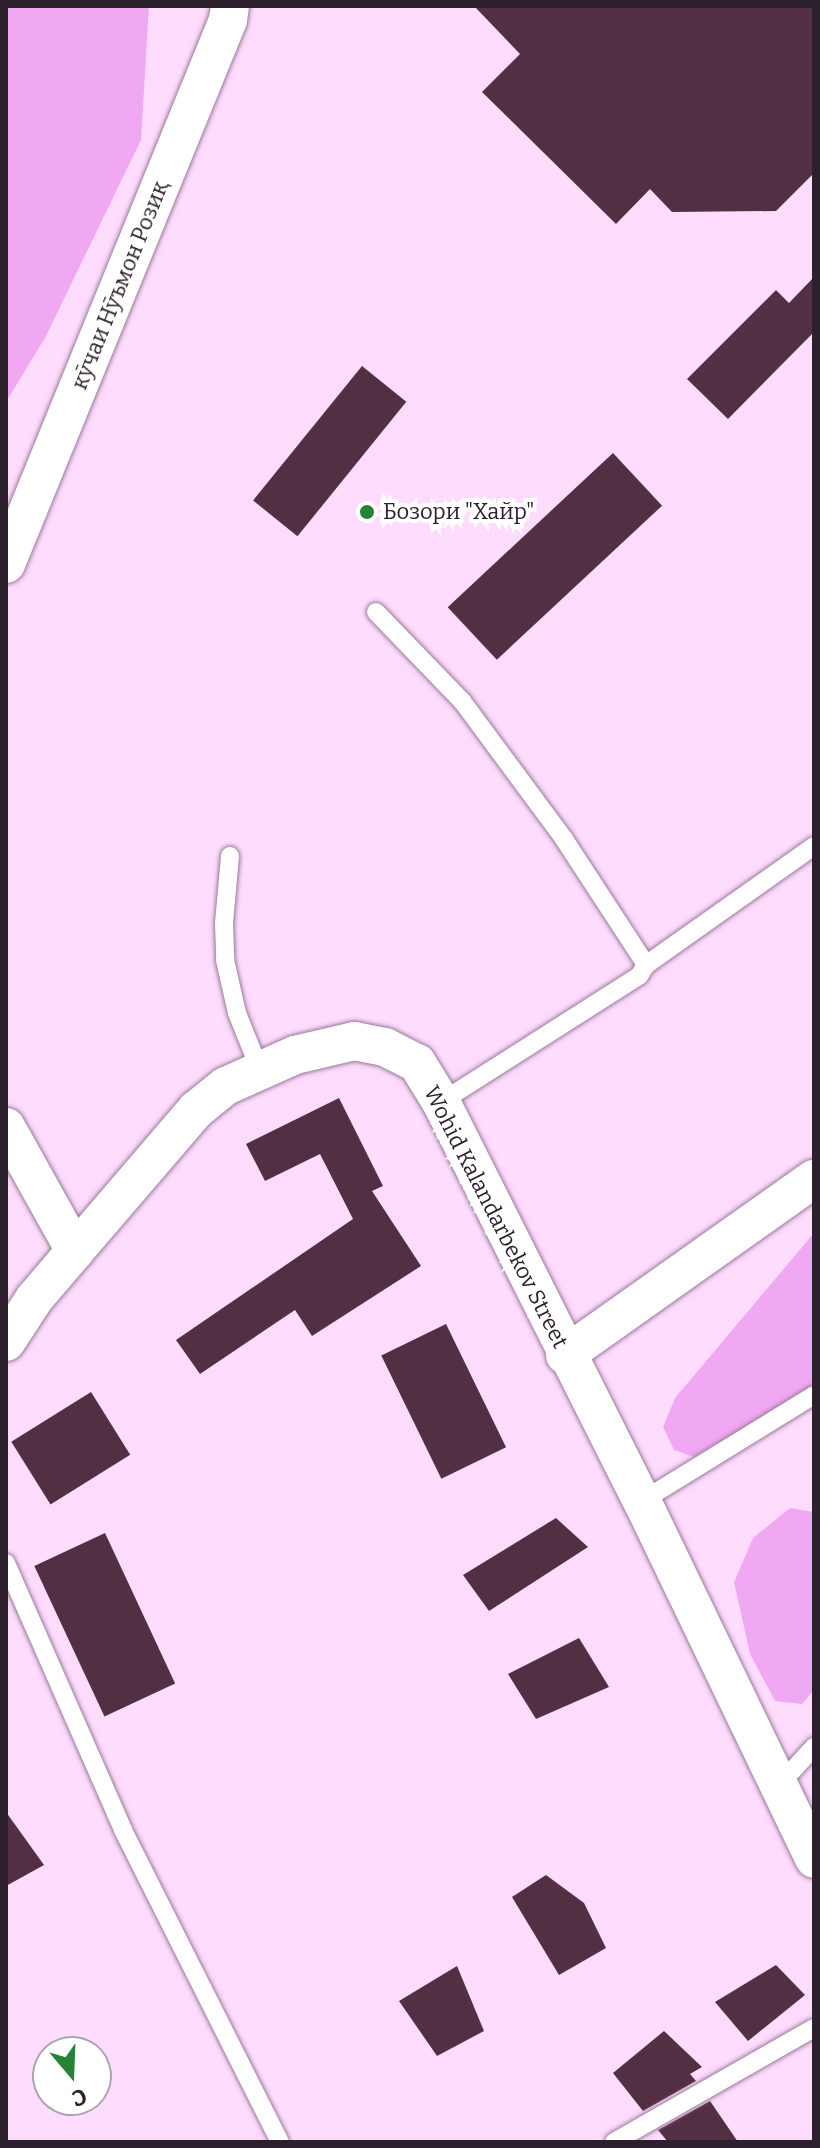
<!DOCTYPE html>
<html>
<head>
<meta charset="utf-8">
<style>
  body { margin:0 }
  #map { position:relative; width:820px; height:2148px; overflow:hidden; background:#fedcfe; font-family:Bitter,serif }
  div>[style] { position:absolute }
  .water>* { inset:0; background:#f1a8f2 }
  .building>* { inset:0; background:#532f43; transform-origin:0 0 }
  .roads { filter:drop-shadow(0 0 2px #997a99) drop-shadow(0 0 2px #997a99) }
  .service>* { height:18px; margin:-9px; padding:0 9px; transform-origin:9px; border-radius:9px; background:#fff }
  .minor>* { height:38px; margin:-19px; padding:0 19px; transform-origin:19px; border-radius:19px; background:#fff }
  .dots>* { width:22px; height:22px; translate:-50% -50%; box-sizing:border-box; border:4px solid #fff; border-radius:50% }
  span { translate:-50% -50%; white-space:nowrap; text-align:center; line-height:1.15; -webkit-text-stroke:8px #fff; paint-order:stroke }
  .street-label { font-size:22px; color:#2c202c }
  .poi-label { font-size:22px; color:#2c202c }
  .left { translate:0 -50%; text-align:left }
  .frame { position:absolute; inset:0; border:8px solid #2c202c; pointer-events:none }
  .north { position:absolute; left:32px; top:2036px; width:80px; height:80px; box-sizing:border-box; background:#fff; border:2px solid #aba6ab; border-radius:50%; rotate:161deg; font-size:22px; font-weight:700; line-height:32px; text-align:center; color:#2c202c }
  .north::after { content:''; display:block; margin:auto; width:28px; height:36px; background:#248335; clip-path:polygon(50% 0,100% 100%,50% 72%,0 100%) }
</style>
</head>
<body>
<div id="map">
  <div class="water">
    <div style="clip-path:polygon(6px 6px,149px 6px,141px 140px,45px 338px,6px 402px)"></div>
    <div style="clip-path:polygon(814px 1233px,814px 1386px,694px 1457px,674px 1450px,663px 1427px,675px 1398px)"></div>
    <div style="clip-path:polygon(790px 1508px,814px 1512px,814px 1690px,802px 1704px,775px 1701px,750px 1654px,734px 1582px,753px 1538px)"></div>
  </div>
  <div class="building">
    <div style="clip-path:polygon(474px 6px,814px 6px,814px 173px,776px 211px,672px 212px,650px 189px,616px 224px,482px 92px,520px 54px)"></div>
    <div style="clip-path:polygon(814px 277px,814px 332px,728px 419px,687px 379px,776px 290px,789px 303px)"></div>
    <div style="left:362px;top:366px;width:57px;height:173px;rotate:39deg"></div>
    <div style="left:613px;top:453px;width:72px;height:226px;rotate:47deg"></div>
    <div style="clip-path:polygon(339px 1098px,383px 1186px,372px 1191px,421px 1266px,312px 1336px,295px 1310px,200px 1374px,176px 1340px,353px 1219px,320px 1154px,265px 1181px,246px 1144px)"></div>
    <div style="left:446px;top:1324px;width:137px;height:72px;rotate:64deg"></div>
    <div style="left:91px;top:1392px;width:74px;height:94px;rotate:58deg"></div>
    <div style="clip-path:polygon(556px 1518px,588px 1547px,489px 1611px,463px 1575px)"></div>
    <div style="left:105px;top:1533px;width:166px;height:78px;rotate:65deg"></div>
    <div style="clip-path:polygon(579px 1638px,609px 1687px,536px 1719px,508px 1674px)"></div>
    <div style="clip-path:polygon(6px 1812px,44px 1865px,6px 1886px)"></div>
    <div style="clip-path:polygon(546px 1875px,584px 1903px,606px 1948px,559px 1975px,512px 1897px)"></div>
    <div style="clip-path:polygon(776px 1965px,805px 1995px,748px 2041px,715px 2002px)"></div>
    <div style="clip-path:polygon(457px 1966px,484px 2031px,437px 2056px,399px 2001px)"></div>
    <div style="clip-path:polygon(664px 2031px,702px 2067px,690px 2074px,696px 2081px,643px 2111px,613px 2073px)"></div>
    <div style="clip-path:polygon(710px 2101px,738px 2142px,668px 2142px,658px 2130px)"></div>
  </div>
  <div class="roads">
    <div class="service">
      <div style="left:376px;top:612px;width:124px;rotate:46deg"></div>
      <div style="left:462px;top:701px;width:172px;rotate:53.5deg"></div>
      <div style="left:564px;top:839px;width:150px;rotate:56.9deg"></div>
      <div style="left:230px;top:856px;width:67px;rotate:95.1deg"></div>
      <div style="left:224px;top:923px;width:37px;rotate:88deg"></div>
      <div style="left:225px;top:960px;width:54px;rotate:77.2deg"></div>
      <div style="left:237px;top:1013px;width:59px;rotate:68.2deg"></div>
      <div style="left:441px;top:1102px;width:235px;rotate:-32.5deg"></div>
      <div style="left:639px;top:976px;width:13px;rotate:-58deg"></div>
      <div style="left:646px;top:965px;width:206px;rotate:-35.3deg"></div>
      <div style="left:642px;top:1501px;width:202px;rotate:-31.6deg"></div>
      <div style="left:6px;top:1563px;width:292px;rotate:66.3deg"></div>
      <div style="left:123px;top:1830px;width:349px;rotate:63.3deg"></div>
      <div style="left:779px;top:1785px;width:52px;rotate:-47.4deg"></div>
      <div style="left:614px;top:2142px;width:230px;rotate:-29.7deg"></div>
    </div>
    <div class="minor">
      <div style="left:6px;top:564px;width:588px;rotate:-67.8deg"></div>
      <div style="left:228px;top:20px;width:14px;rotate:-82deg"></div>
      <div style="left:6px;top:1127px;width:142px;rotate:60.9deg"></div>
      <div style="left:6px;top:1342px;width:51px;rotate:-56.9deg"></div>
      <div style="left:34px;top:1299px;width:63px;rotate:-49.5deg"></div>
      <div style="left:75px;top:1251px;width:186px;rotate:-49.4deg"></div>
      <div style="left:196px;top:1110px;width:38px;rotate:-39deg"></div>
      <div style="left:226px;top:1086px;width:76px;rotate:-24.2deg"></div>
      <div style="left:295px;top:1055px;width:61px;rotate:-13.3deg"></div>
      <div style="left:354px;top:1041px;width:32px;rotate:11deg"></div>
      <div style="left:385px;top:1047px;width:36px;rotate:27deg"></div>
      <div style="left:417px;top:1063px;width:46px;rotate:58.4deg"></div>
      <div style="left:441px;top:1102px;width:447px;rotate:63.3deg"></div>
      <div style="left:642px;top:1501px;width:397px;rotate:64.3deg"></div>
      <div style="left:565px;top:1355px;width:305px;rotate:-35.3deg"></div>
    </div>
  </div>
  <div class="dots">
    <div style="left:367px;top:512px;background:#248335"></div>
  </div>
  <div class="street-label">
    <span style="left:120px;top:285px;rotate:-68deg">кӯчаи Нӯъмон Розиқ</span>
    <span style="left:496px;top:1217px;rotate:63deg">Wohid Kalandarbekov Street</span>
  </div>
  <div class="poi-label">
    <span class="left" style="left:383px;top:512px">Бозори "Хайр"</span>
  </div>
  <div class="frame"></div>
  <div class="north">С</div>
</div>
</body>
</html>
